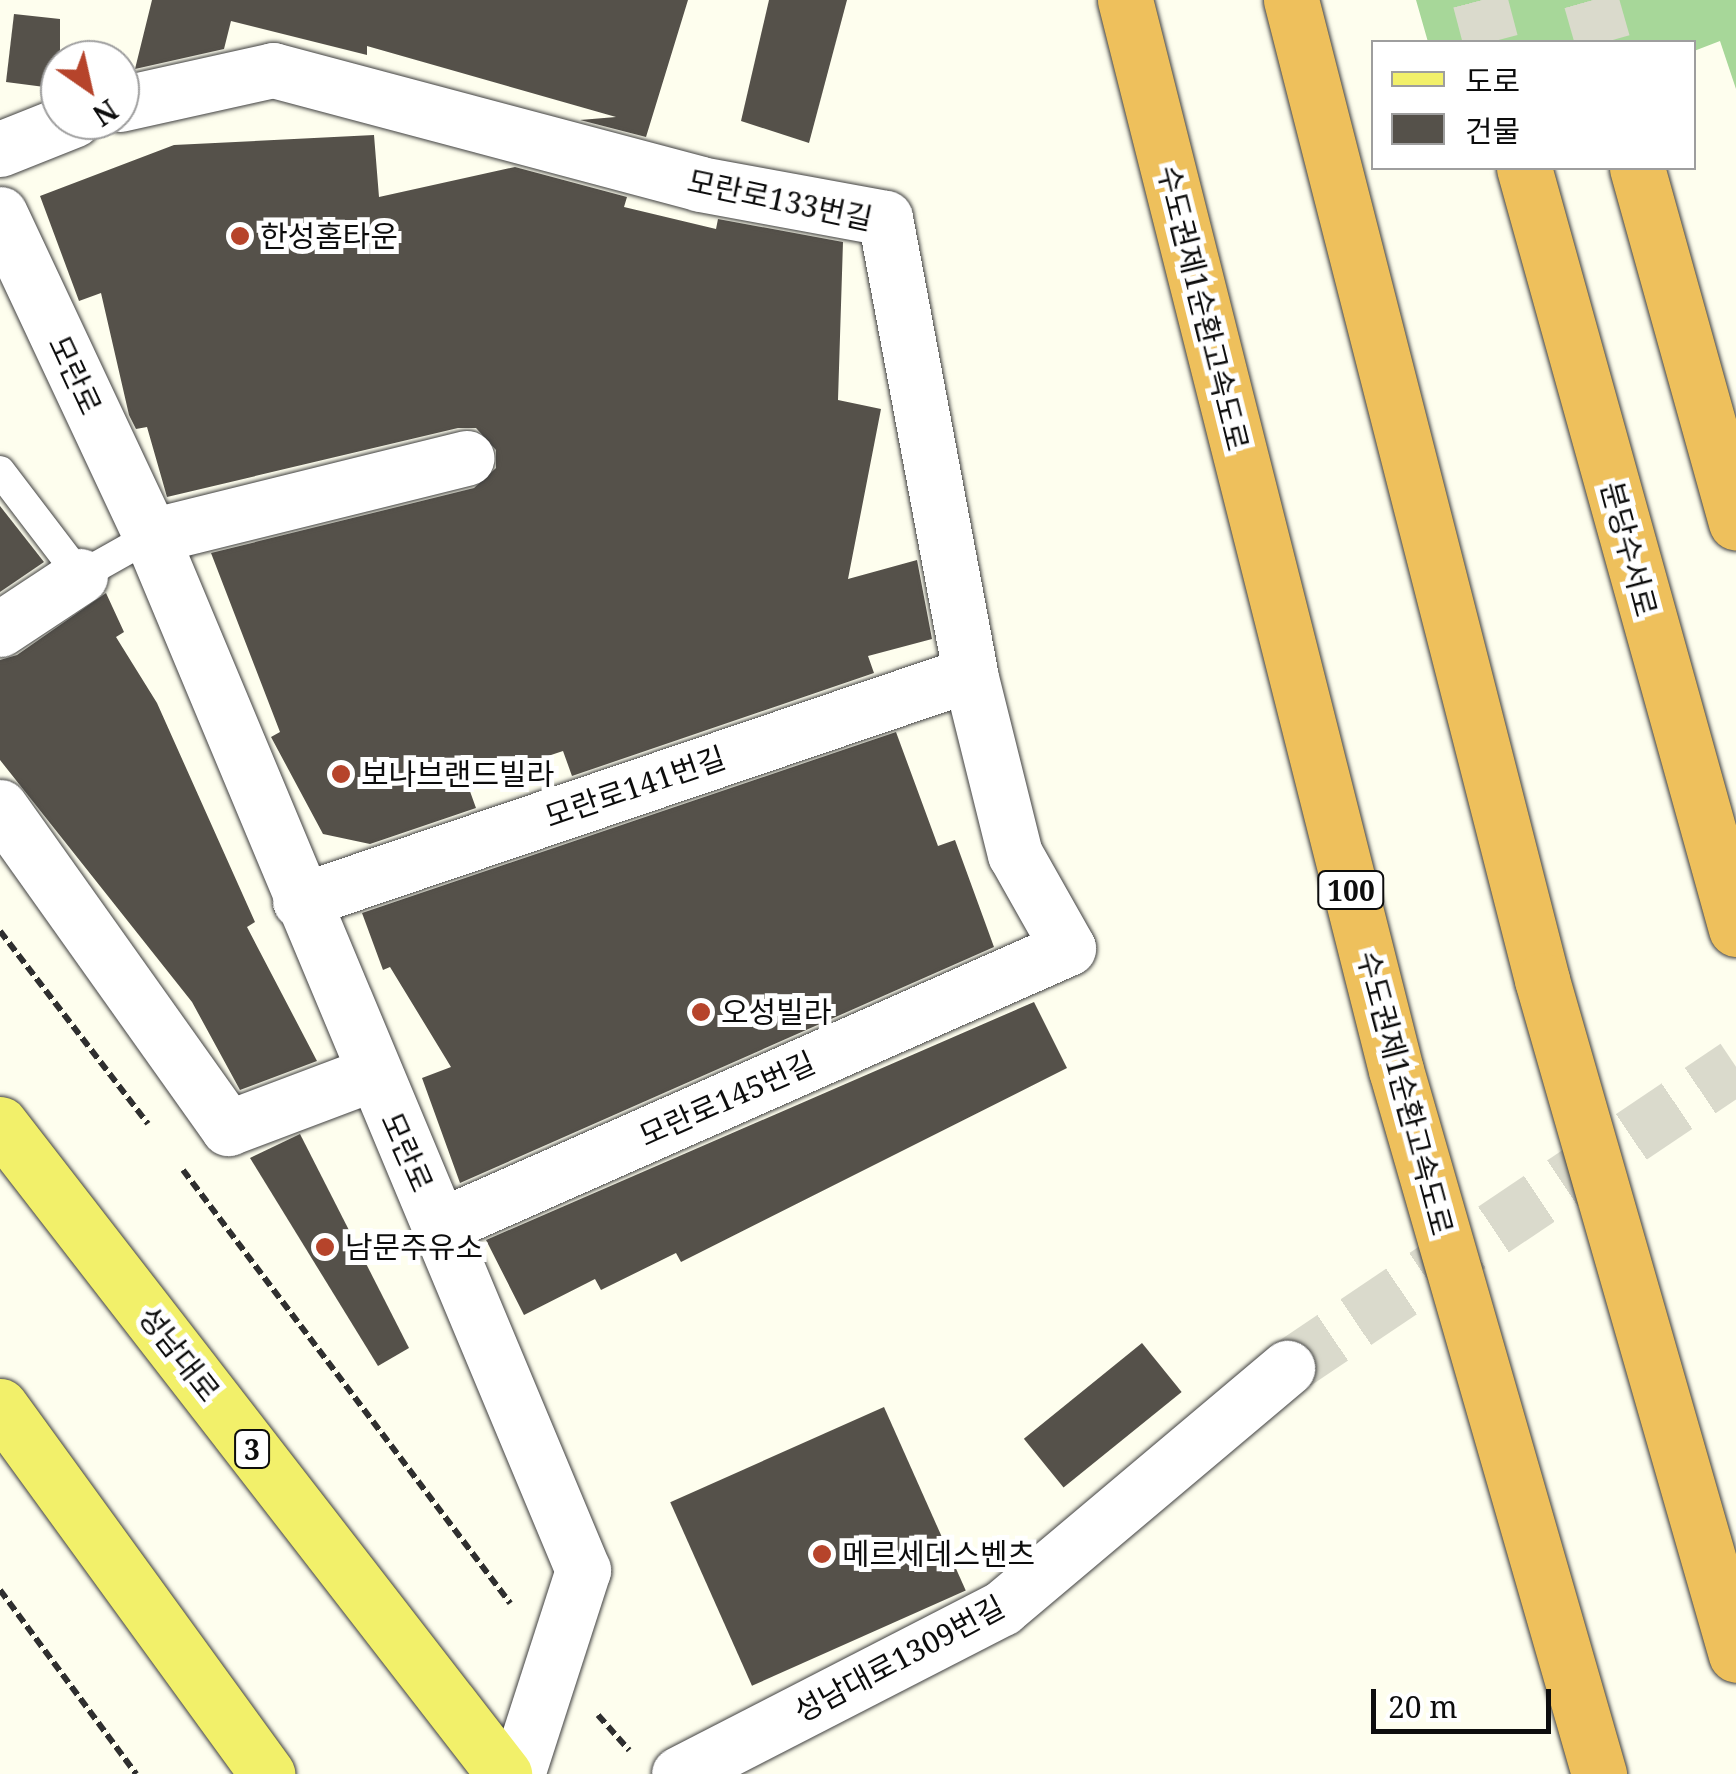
<!DOCTYPE html>
<html>
<head>
<meta charset="utf-8">
<style>
  body { margin:0 }
  #map { position:relative; width:1736px; height:1774px; overflow:hidden; background:#fefeee; font-family:"Noto Serif","Noto Sans KR",serif }
  div>[style] { position:absolute }
  .forest>* { inset:0; background:#a7d799 }
  .building>* { inset:0; background:#55514a; transform-origin:0 0 }
  .street-tunnel>* { height:55px; margin-top:-27.5px; transform-origin:0; background:repeating-linear-gradient(90deg,#dadacc 0 55px,transparent 0 83px) }
  .highway-tunnel>* { height:55px; margin-top:-27.5px; transform-origin:0; background:repeating-linear-gradient(90deg,#dadacc 0 55px,transparent 0 83px) }
  .path>* { height:6px; margin-top:-3px; transform-origin:0; background:repeating-linear-gradient(90deg,#2f2f2f 0 10px,transparent 0 15px) }
  .roads { filter:drop-shadow(0 0 2px #404040) drop-shadow(0 0 2px #404040) }
  .lane>* { height:30px; margin:-15px; padding:0 15px; transform-origin:15px; border-radius:15px; background:#fff }
  .street>* { height:55px; margin:-27.5px; padding:0 27.5px; transform-origin:27.5px; border-radius:27.5px; background:#fff }
  .primary>* { height:55px; margin:-27.5px; padding:0 27.5px; transform-origin:27.5px; border-radius:27.5px; background:#f2f06a }
  .highway>* { height:55px; margin:-27.5px; padding:0 27.5px; transform-origin:27.5px; border-radius:27.5px; background:#eec05c }
  .dots>* { width:28px; height:28px; translate:-50% -50%; box-sizing:border-box; border:5px solid #fff; border-radius:50% }
  span { translate:-50% -50%; white-space:nowrap; text-align:center; line-height:1.15; -webkit-text-stroke:10px #fff; paint-order:stroke }
  .shield-label span { padding:2px 8px; background:#fff; border:2px solid; border-radius:8px; -webkit-text-stroke-width:0 }
  .shield-label { font-size:28px; color:#0d0d0d; font-weight:700 }
  .street-label { font-size:30px; color:#0d0d0d }
  .poi-label { font-size:30px; color:#0d0d0d }
  .left { translate:0 -50%; text-align:left }
  .legend { position:absolute; left:1371px; top:40px; width:325px; height:130px; box-sizing:border-box; background:#fff; border:2px solid #9e9e9e; margin:0; padding:12px 18px; list-style:none; font-size:30px; color:#0d0d0d }
  .legend li { display:flex; align-items:center; gap:20px; height:50px }
  .legend b { width:50px; border:2px solid #9e9e9e }
  .north { position:absolute; left:40px; top:40px; width:100px; height:100px; box-sizing:border-box; background:#fff; border:2px solid #9e9e9e; border-radius:50%; rotate:146deg; font-size:28px; font-weight:700; line-height:40px; text-align:center; color:#0d0d0d }
  .north::after { content:''; display:block; margin:auto; width:35px; height:45px; background:#b6442b; clip-path:polygon(50% 0,100% 100%,50% 72%,0 100%) }
  .scale { position:absolute; left:1371px; top:1689px; width:180px; height:45px; box-sizing:border-box; border:5px solid #0d0d0d; border-top:0; padding-left:12px; font-size:30px; line-height:35px; white-space:nowrap; color:#0d0d0d; -webkit-text-stroke:8px #fff; paint-order:stroke }
</style>
</head>
<body>
<div id="map">
  <div class="forest">
    <div style="clip-path:polygon(1416px 0,1736px 0,1736px 89px,1720px 41px,1694px 51px,1694px 42px,1428px 42px)"></div>
  </div>
  <div class="building">
    <div style="clip-path:polygon(152px 0,688px 0,646px 137px,580px 120px,616px 117px,367px 46px,367px 55px,231px 21px,224px 49px,135px 69px)"></div>
    <div style="clip-path:polygon(769px 0,847px 0,809px 143px,741px 121px)"></div>
    <div style="clip-path:polygon(14px 14px,60px 19px,60px 89px,6px 82px)"></div>
    <div style="clip-path:polygon(374px 135px,379px 197px,515px 167px,627px 197px,624px 207px,716px 229px,718px 219px,843px 242px,838px 400px,881px 409px,848px 579px,917px 560px,932px 639px,868px 656px,874px 673px,572px 776px,563px 751px,467px 783px,476px 808px,370px 844px,323px 834px,271px 737px,280px 732px,211px 553px,474px 488px,496px 468px,496px 450px,476px 428px,458px 428px,167px 497px,147px 427px,136px 429px,129px 415px,101px 293px,79px 301px,40px 196px,174px 145px)"></div>
    <div style="clip-path:polygon(0 506px,44px 562px,0 592px)"></div>
    <div style="clip-path:polygon(106px 593px,124px 632px,116px 637px,157px 703px,255px 922px,247px 927px,317px 1061px,240px 1090px,192px 1002px,0 760px,0 660px,17px 655px)"></div>
    <div style="clip-path:polygon(896px 732px,938px 846px,955px 840px,994px 947px,460px 1183px,422px 1078px,451px 1067px,390px 967px,383px 970px,362px 913px)"></div>
    <div style="clip-path:polygon(1034px 1002px,1067px 1068px,681px 1262px,676px 1253px,601px 1290px,595px 1279px,524px 1315px,486px 1240px)"></div>
    <div style="clip-path:polygon(300px 1134px,409px 1348px,378px 1366px,250px 1158px)"></div>
    <div style="left:1142px;top:1343px;width:63px;height:152px;rotate:51deg"></div>
    <div style="left:884px;top:1407px;width:201px;height:234px;rotate:66deg"></div>
  </div>
  <div class="street-tunnel">
    <div style="left:1287px;top:1368px;width:541px;rotate:-33.93deg"></div>
  </div>
  <div class="highway-tunnel">
    <div style="left:1480px;top:0;width:43px;rotate:75.3deg"></div>
    <div style="left:1591px;top:0;width:44px;rotate:74.1deg"></div>
  </div>
  <div class="path">
    <div style="left:0;top:931px;width:243px;rotate:52.5deg"></div>
    <div style="left:183px;top:1170px;width:543px;rotate:52.94deg"></div>
    <div style="left:0;top:1590px;width:229px;rotate:53.5deg"></div>
    <div style="left:598px;top:1715px;width:47px;rotate:48.5deg"></div>
  </div>
  <div class="roads">
    <div class="lane">
      <div style="left:0;top:471px;width:132px;rotate:52.7deg"></div>
      <div style="left:80px;top:576px;width:81px;rotate:-29.4deg"></div>
    </div>
    <div class="street">
      <div style="left:120px;top:104px;width:157px;rotate:-12.5deg"></div>
      <div style="left:273px;top:70px;width:442px;rotate:14.9deg"></div>
      <div style="left:700px;top:184px;width:188px;rotate:10.4deg"></div>
      <div style="left:885px;top:218px;width:464px;rotate:79.4deg"></div>
      <div style="left:970px;top:674px;width:186px;rotate:76deg"></div>
      <div style="left:1015px;top:854px;width:108px;rotate:60.6deg"></div>
      <div style="left:1068px;top:948px;width:687px;rotate:156.12deg"></div>
      <div style="left:0;top:149px;width:79px;rotate:-21.7deg"></div>
      <div style="left:0;top:214px;width:356px;rotate:64.9deg"></div>
      <div style="left:151px;top:536px;width:1121px;rotate:67.33deg"></div>
      <div style="left:583px;top:1570px;width:214px;rotate:107.9deg"></div>
      <div style="left:151px;top:536px;width:325px;rotate:-13.9deg"></div>
      <div style="left:0;top:629px;width:96px;rotate:-33.5deg"></div>
      <div style="left:0;top:807px;width:394px;rotate:54.6deg"></div>
      <div style="left:228px;top:1128px;width:153px;rotate:-20.7deg"></div>
      <div style="left:300px;top:901px;width:707px;rotate:-18.72deg"></div>
      <div style="left:679px;top:1774px;width:363px;rotate:-27.2deg"></div>
      <div style="left:1002px;top:1608px;width:373px;rotate:-40.1deg"></div>
    </div>
    <div class="primary">
      <div style="left:0;top:1124px;width:823px;rotate:52.21deg"></div>
      <div style="left:0;top:1406px;width:455px;rotate:54deg"></div>
    </div>
    <div class="highway">
      <div style="left:1125px;top:0;width:1104px;rotate:75.79deg"></div>
      <div style="left:1396px;top:1070px;width:733px;rotate:73.91deg"></div>
      <div style="left:1291px;top:0;width:1012px;rotate:75.63deg"></div>
      <div style="left:1542px;top:980px;width:702px;rotate:73.96deg"></div>
      <div style="left:1524px;top:168px;width:790px;rotate:74.43deg"></div>
      <div style="left:1637px;top:168px;width:368px;rotate:74.4deg"></div>
    </div>
  </div>
  <div class="dots">
    <div style="left:240px;top:236px;background:#b6442b"></div>
    <div style="left:341px;top:774px;background:#b6442b"></div>
    <div style="left:701px;top:1012px;background:#b6442b"></div>
    <div style="left:325px;top:1247px;background:#b6442b"></div>
    <div style="left:822px;top:1554px;background:#b6442b"></div>
  </div>
  <div class="shield-label">
    <span style="left:1351px;top:890px">100</span>
    <span style="left:252px;top:1449px">3</span>
  </div>
  <div class="street-label">
    <span style="left:780px;top:200px;rotate:12deg">모란로133번길</span>
    <span style="left:1203px;top:308px;rotate:76deg">수도권제1순환고속도로</span>
    <span style="left:75px;top:375px;rotate:65deg">모란로</span>
    <span style="left:1629px;top:549px;rotate:75deg">분당수서로</span>
    <span style="left:635px;top:787px;rotate:-19deg">모란로141번길</span>
    <span style="left:1405px;top:1093px;rotate:75deg">수도권제1순환고속도로</span>
    <span style="left:727px;top:1099px;rotate:-24deg">모란로145번길</span>
    <span style="left:407px;top:1152px;rotate:66deg">모란로</span>
    <span style="left:179px;top:1354px;rotate:52deg">성남대로</span>
    <span style="left:899px;top:1659px;rotate:-28deg">성남대로1309번길</span>
  </div>
  <div class="poi-label">
    <span class="left" style="left:260px;top:236px">한성홈타운</span>
    <span class="left" style="left:361px;top:774px">보나브랜드빌라</span>
    <span class="left" style="left:721px;top:1012px">오성빌라</span>
    <span class="left" style="left:345px;top:1247px">남문주유소</span>
    <span class="left" style="left:842px;top:1554px">메르세데스벤츠</span>
  </div>
  <ul class="legend">
  <li><b style="height:12px;background:#f2f06a"></b>도로</li>
  <li><b style="height:28px;background:#55514a"></b>건물</li>
  </ul>
  <div class="north">N</div>
  <div class="scale">20 m</div>
</div>
</body>
</html>
